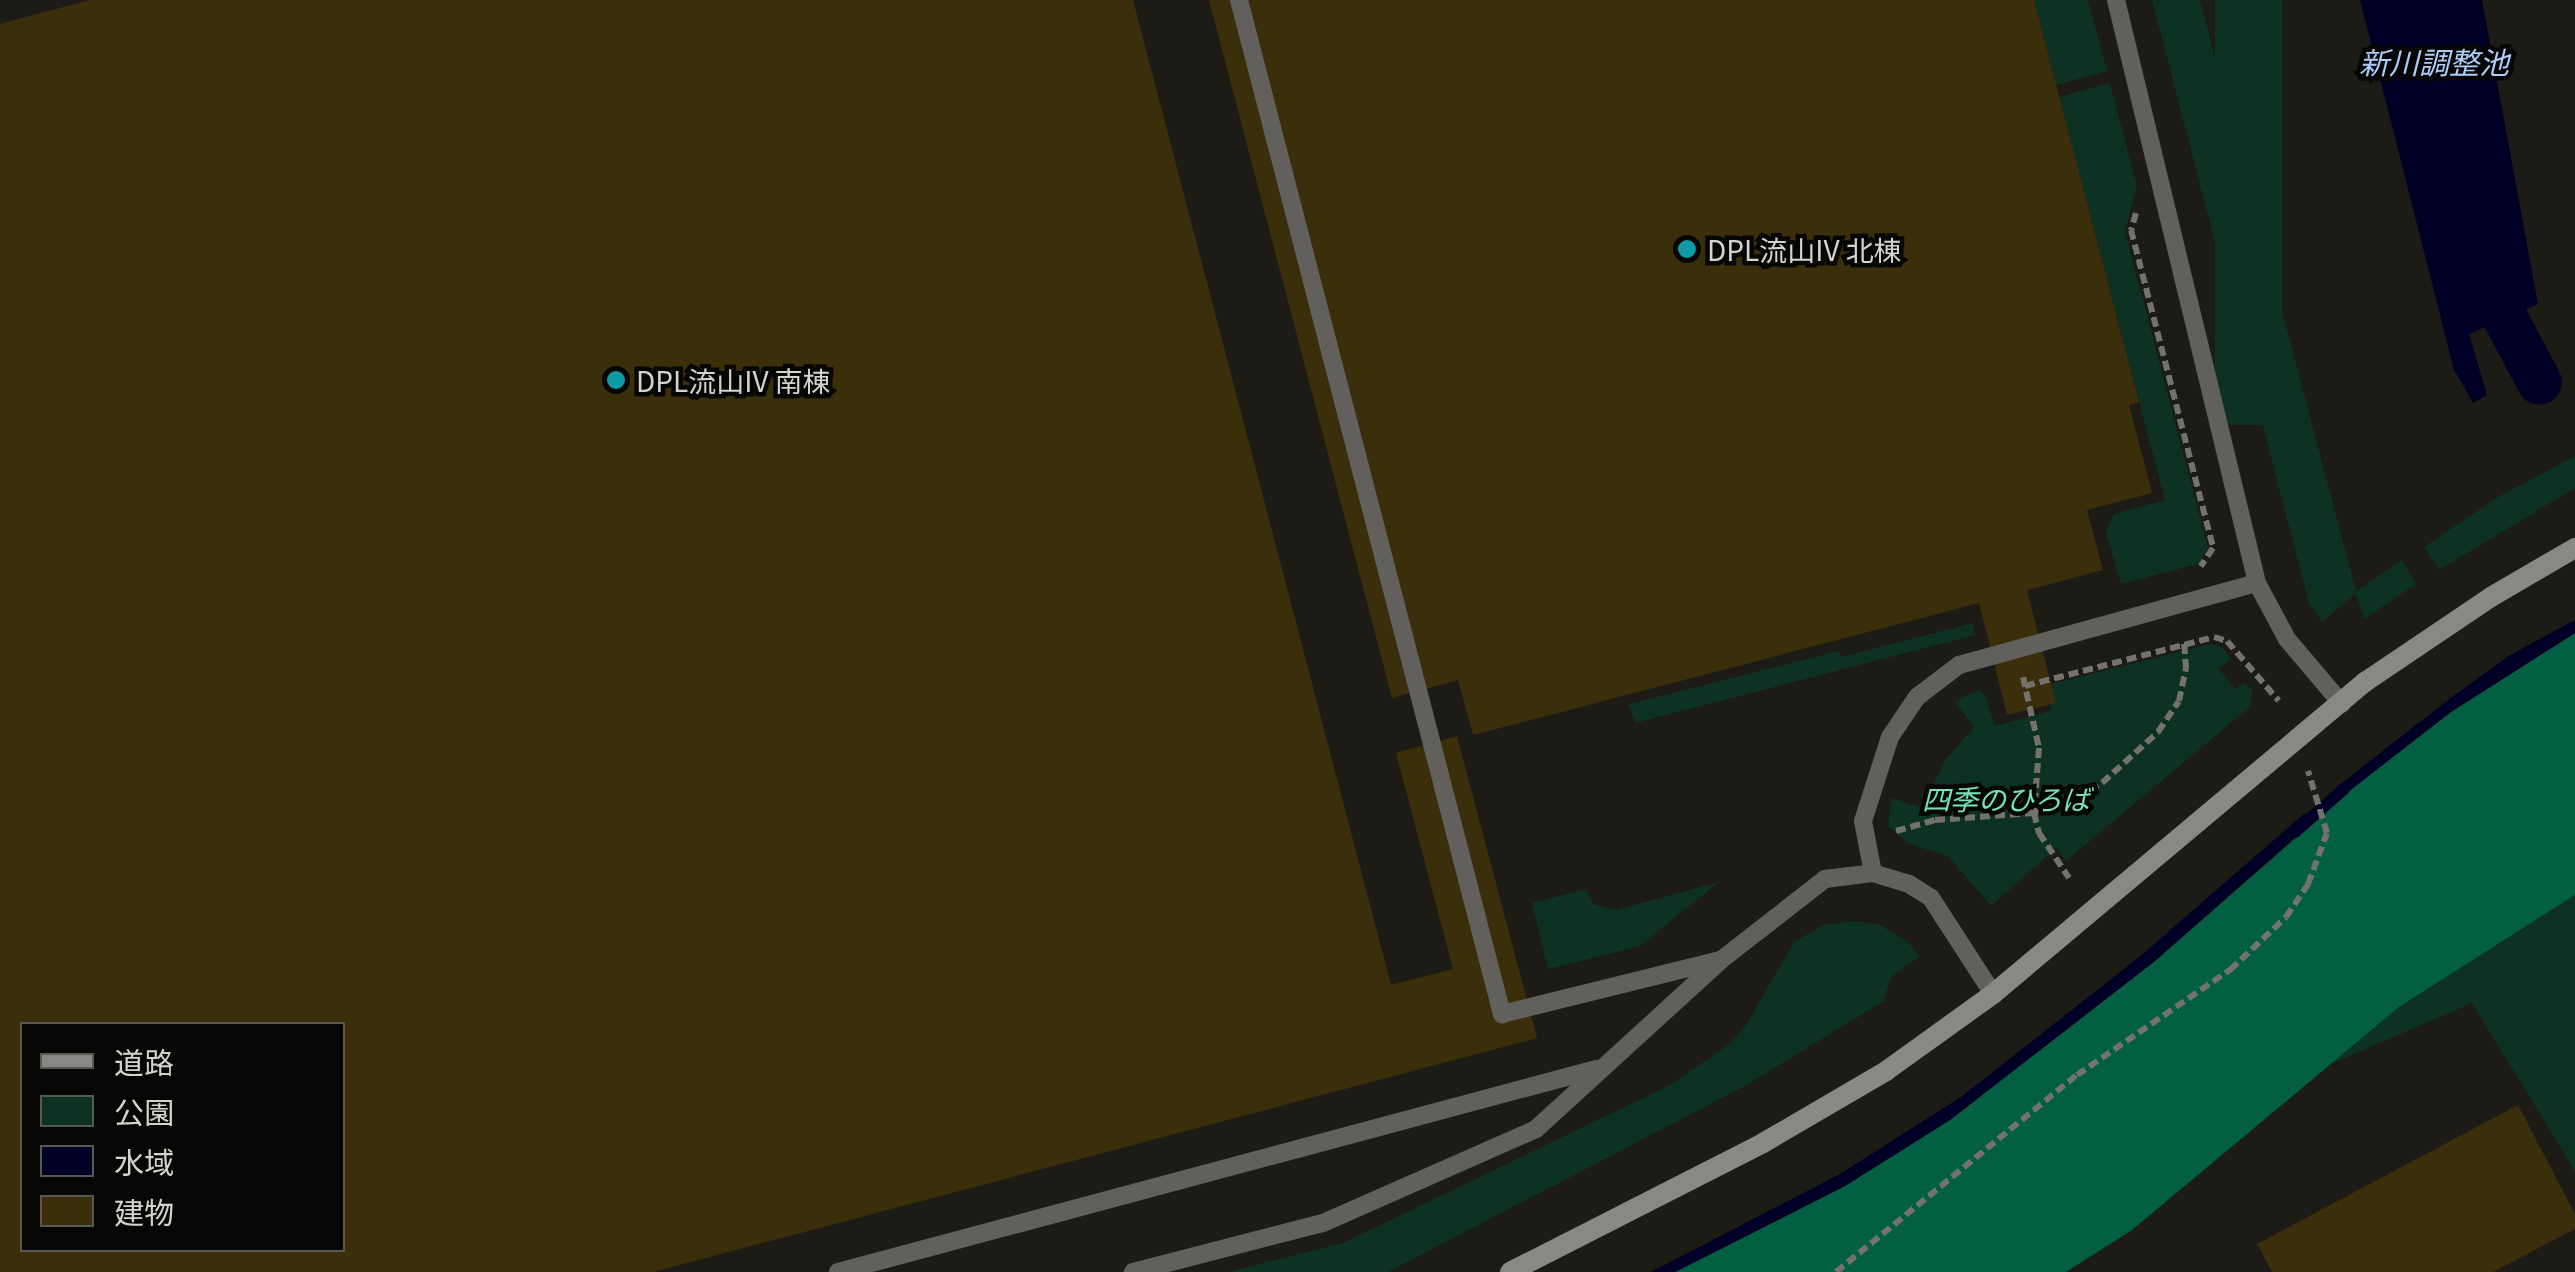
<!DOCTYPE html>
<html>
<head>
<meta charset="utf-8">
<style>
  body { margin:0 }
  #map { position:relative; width:2575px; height:1272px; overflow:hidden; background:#1d1b15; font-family:Georgia,"Noto Sans JP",serif }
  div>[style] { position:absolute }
  .green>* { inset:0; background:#0d3123; transform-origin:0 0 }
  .forest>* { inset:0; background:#025f42 }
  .water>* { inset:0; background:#000026 }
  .stream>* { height:12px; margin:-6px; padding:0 6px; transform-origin:6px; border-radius:6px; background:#000026 }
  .canal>* { height:45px; margin:-22.5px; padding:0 22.5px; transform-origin:22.5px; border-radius:22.5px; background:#000026 }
  .building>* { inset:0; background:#3a2f0a }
  .path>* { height:6px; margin-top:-3px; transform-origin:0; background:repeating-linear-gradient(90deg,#73726c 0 10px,transparent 0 15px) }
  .lane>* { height:18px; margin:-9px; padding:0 9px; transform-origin:9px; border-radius:9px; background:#61605d }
  .secondary>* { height:20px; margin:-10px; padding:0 10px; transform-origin:10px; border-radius:10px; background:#8a8883 }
  .dots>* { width:28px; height:28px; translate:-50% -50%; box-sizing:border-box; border:5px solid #060604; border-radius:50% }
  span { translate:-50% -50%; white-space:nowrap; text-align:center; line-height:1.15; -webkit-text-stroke:9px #060604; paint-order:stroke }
  .poi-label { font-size:28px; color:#d4d3cf }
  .left { translate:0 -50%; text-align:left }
  .park-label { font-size:28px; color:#76e3b4; font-style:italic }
  .water-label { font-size:30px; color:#aacdf9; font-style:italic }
  .legend { position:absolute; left:20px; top:1022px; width:325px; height:230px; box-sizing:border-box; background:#060604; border:2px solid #585855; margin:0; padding:12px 18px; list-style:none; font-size:30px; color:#d4d3cf }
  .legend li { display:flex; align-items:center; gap:20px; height:50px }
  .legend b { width:50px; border:2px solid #585855 }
</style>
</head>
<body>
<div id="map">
  <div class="green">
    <div style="clip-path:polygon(2034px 0,2088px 0,2107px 71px,2056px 85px)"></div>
    <div style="clip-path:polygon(2152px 0,2200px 0,2356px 591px,2402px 560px,2416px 584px,2364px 619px,2356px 593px,2322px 622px,2309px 603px)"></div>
    <div style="left:2215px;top:0;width:67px;height:425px"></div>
    <div style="clip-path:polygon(2110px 83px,2137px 187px,2125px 231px,2208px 548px,2198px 564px,2121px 584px,2106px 532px,2114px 514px,2165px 500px,2059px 97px)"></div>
    <div style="clip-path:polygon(2575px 456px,2575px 488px,2439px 570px,2424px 547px,2498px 497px)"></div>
    <div style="clip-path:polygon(1973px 623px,1975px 635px,1635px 723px,1629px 704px,1839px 651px,1841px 657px)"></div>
    <div style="clip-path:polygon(2211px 644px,2222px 647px,2231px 659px,2219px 669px,2235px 689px,2245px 683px,2252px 689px,2251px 706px,2066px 861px,2056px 848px,1991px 906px,1948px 856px,1909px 844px,1888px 826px,1891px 798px,1922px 808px,1946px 759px,1974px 727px,1955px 702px,1967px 695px,1980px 690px,1985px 695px,1995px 726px,2050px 711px,2051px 684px)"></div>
    <div style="clip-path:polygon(1719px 882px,1640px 946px,1548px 969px,1532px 903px,1586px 889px,1593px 904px,1616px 910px)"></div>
    <div style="clip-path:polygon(2575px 895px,2575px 1171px,2472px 1003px,2331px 1064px,2399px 1007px)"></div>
    <div style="clip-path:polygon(1855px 921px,1880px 925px,1908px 942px,1920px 956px,1891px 977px,1884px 1001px,1743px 1087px,1388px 1272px,1229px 1272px,1343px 1243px,1670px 1085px,1728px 1045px,1745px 1027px,1794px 942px,1823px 925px)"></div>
  </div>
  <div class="forest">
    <div style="clip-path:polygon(2575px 633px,2575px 895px,2399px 1007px,2132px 1230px,2066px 1272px,1675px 1272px,1845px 1186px,1950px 1120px,2155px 961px,2361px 781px,2451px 712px)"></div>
  </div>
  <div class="water">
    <div style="clip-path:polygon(2360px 0,2482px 0,2538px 304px,2469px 334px,2487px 395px,2473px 403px,2454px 370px)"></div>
    <div style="clip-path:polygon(2575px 620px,2575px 633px,2451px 712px,2334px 803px,2333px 790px,2448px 700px,2510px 655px)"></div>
    <div style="clip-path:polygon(2305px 813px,2308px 826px,2155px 961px,1950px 1120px,1845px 1186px,1675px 1272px,1651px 1272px,1840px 1174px,1961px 1097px,2138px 958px)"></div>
  </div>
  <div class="stream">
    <div style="left:2295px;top:832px;width:65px;rotate:-41.3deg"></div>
  </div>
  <div class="canal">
    <div style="left:2505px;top:318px;width:72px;rotate:62deg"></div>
  </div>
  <div class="building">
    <div style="clip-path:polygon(evenodd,90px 0,1133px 0,1391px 985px,1453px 969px,1396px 753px,1457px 736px,1537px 1038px,653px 1272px,0 1272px,0 24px,90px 0,22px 1024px,342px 1024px,342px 1250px,22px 1250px,22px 1024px)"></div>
    <div style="clip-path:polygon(1209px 0,2034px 0,2139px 402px,2129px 405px,2152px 493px,2087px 510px,2103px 570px,2027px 590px,2056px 703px,2007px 715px,1979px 603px,1473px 735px,1458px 680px,1392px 698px)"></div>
    <div style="clip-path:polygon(2518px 1105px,2575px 1214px,2575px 1229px,2493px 1272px,2272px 1272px,2257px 1244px)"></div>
  </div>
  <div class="path">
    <div style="left:2136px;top:213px;width:18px;rotate:106deg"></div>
    <div style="left:2131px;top:230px;width:328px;rotate:75.5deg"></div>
    <div style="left:2213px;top:548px;width:22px;rotate:124deg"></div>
    <div style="left:2023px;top:677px;width:73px;rotate:77.3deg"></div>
    <div style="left:2039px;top:748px;width:65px;rotate:94.4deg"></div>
    <div style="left:2034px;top:813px;width:21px;rotate:76deg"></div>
    <div style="left:2039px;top:833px;width:54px;rotate:56.3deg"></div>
    <div style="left:2025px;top:686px;width:195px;rotate:-14.5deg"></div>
    <div style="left:2214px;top:637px;width:14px;rotate:17deg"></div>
    <div style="left:2227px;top:641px;width:79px;rotate:49.1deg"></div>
    <div style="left:1896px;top:831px;width:41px;rotate:-15.8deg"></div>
    <div style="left:1935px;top:820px;width:99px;rotate:-4deg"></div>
    <div style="left:2034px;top:813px;width:74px;rotate:-23.8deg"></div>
    <div style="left:2102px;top:783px;width:76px;rotate:-42.3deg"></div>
    <div style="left:2158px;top:732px;width:37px;rotate:-56deg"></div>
    <div style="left:2179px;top:701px;width:33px;rotate:-78deg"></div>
    <div style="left:2186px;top:669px;width:26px;rotate:-94deg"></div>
    <div style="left:1836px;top:1272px;width:311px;rotate:-39.3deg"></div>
    <div style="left:2077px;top:1075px;width:186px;rotate:-34.5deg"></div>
    <div style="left:2230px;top:970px;width:77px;rotate:-43.4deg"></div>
    <div style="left:2286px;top:917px;width:40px;rotate:-56deg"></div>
    <div style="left:2308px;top:884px;width:54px;rotate:-69.6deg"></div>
    <div style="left:2327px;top:833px;width:65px;rotate:-107deg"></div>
  </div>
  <div class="lane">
    <div style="left:1239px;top:0;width:1048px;rotate:75.46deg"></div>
    <div style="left:1502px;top:1014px;width:226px;rotate:-13.9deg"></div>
    <div style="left:2116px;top:0;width:600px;rotate:76.4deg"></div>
    <div style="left:2257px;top:583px;width:64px;rotate:61.8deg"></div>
    <div style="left:2287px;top:639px;width:85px;rotate:49.8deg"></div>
    <div style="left:1873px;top:873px;width:53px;rotate:-100.9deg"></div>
    <div style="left:1863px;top:821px;width:88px;rotate:-72.2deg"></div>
    <div style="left:1890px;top:737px;width:48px;rotate:-56deg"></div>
    <div style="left:1917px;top:697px;width:53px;rotate:-37.3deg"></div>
    <div style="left:1959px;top:665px;width:309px;rotate:-15.4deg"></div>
    <div style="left:838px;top:1272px;width:785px;rotate:-14.99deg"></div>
    <div style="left:1133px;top:1272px;width:196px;rotate:-14.5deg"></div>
    <div style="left:1323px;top:1223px;width:233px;rotate:-23.8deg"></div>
    <div style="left:1536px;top:1129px;width:251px;rotate:-42.4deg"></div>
    <div style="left:1721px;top:960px;width:132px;rotate:-37.9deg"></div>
    <div style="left:1825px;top:879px;width:48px;rotate:-7.1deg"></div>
    <div style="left:1873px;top:873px;width:38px;rotate:17deg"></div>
    <div style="left:1909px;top:884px;width:26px;rotate:32deg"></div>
    <div style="left:1931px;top:898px;width:114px;rotate:57.1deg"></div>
  </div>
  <div class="secondary">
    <div style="left:1510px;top:1272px;width:284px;rotate:-27deg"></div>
    <div style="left:1763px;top:1143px;width:143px;rotate:-30.3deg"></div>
    <div style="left:1886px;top:1071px;width:132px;rotate:-35.7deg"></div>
    <div style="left:1993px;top:994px;width:486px;rotate:-40deg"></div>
    <div style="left:2365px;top:682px;width:152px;rotate:-34deg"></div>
    <div style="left:2491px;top:597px;width:97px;rotate:-30.3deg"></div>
  </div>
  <div class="dots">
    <div style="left:1687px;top:249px;background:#0f9aa8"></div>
    <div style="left:616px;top:380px;background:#0f9aa8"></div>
  </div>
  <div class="poi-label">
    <span class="left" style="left:1707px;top:249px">DPL流山IV 北棟</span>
    <span class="left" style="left:636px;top:380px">DPL流山IV 南棟</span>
  </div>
  <div class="park-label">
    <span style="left:2006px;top:798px">四季のひろば</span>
  </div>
  <div class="water-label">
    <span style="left:2434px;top:61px">新川調整池</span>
  </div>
  <ul class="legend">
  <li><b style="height:12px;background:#8a8883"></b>道路</li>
  <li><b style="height:28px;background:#0d3123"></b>公園</li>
  <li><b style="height:28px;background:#000026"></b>水域</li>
  <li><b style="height:28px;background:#3a2f0a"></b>建物</li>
  </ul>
</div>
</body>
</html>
